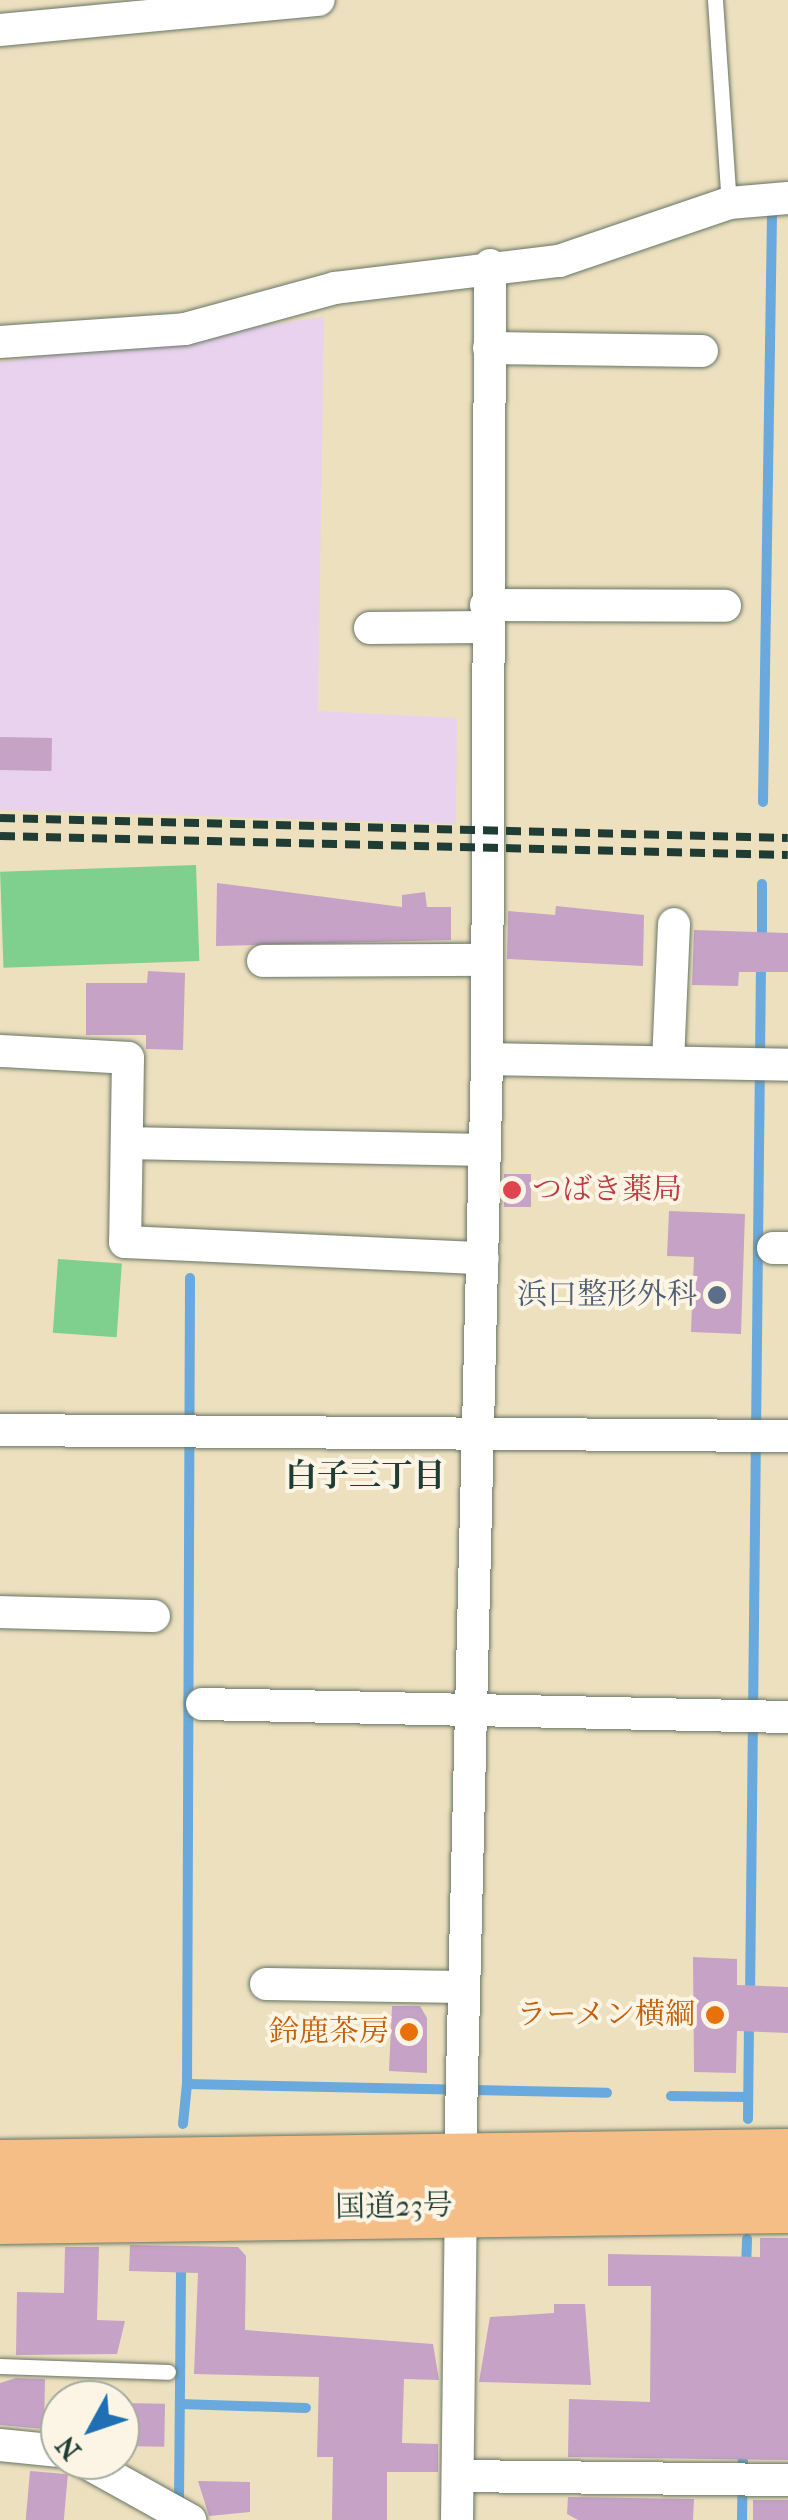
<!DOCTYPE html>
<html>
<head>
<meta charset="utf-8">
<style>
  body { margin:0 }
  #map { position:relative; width:788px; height:2520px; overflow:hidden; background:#ede0bf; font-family:"IM FELL French Canon","Noto Serif JP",serif }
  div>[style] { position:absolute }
  .built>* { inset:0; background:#e9d2ed }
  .green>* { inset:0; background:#7fcf8f; transform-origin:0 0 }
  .stream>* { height:10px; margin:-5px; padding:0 5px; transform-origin:5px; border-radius:5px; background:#6aa9dd }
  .building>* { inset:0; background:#c5a2c6; transform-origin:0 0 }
  .roads { filter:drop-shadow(0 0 2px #677665) drop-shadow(0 0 2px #677665) }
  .lane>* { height:15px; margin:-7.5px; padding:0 7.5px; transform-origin:7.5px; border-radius:7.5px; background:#fff }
  .street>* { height:32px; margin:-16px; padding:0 16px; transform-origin:16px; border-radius:16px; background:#fff }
  .highway>* { height:55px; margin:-27.5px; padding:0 27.5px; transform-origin:27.5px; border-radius:27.5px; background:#f6be87 }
  .rail>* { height:8px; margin-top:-4px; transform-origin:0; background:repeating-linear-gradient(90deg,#1f3d34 0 15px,transparent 0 23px) }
  .dots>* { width:28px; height:28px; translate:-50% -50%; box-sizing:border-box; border:5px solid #fcf5e5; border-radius:50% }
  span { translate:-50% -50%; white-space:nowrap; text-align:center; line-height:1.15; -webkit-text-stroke:8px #fcf5e5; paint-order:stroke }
  .health-label { font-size:30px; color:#be3a42 }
  .left { translate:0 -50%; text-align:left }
  .service-label { font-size:30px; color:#4e5e75 }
  .right { translate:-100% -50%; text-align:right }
  .food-label { font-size:30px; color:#c56008 }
  .street-label { font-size:30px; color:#1f3d34 }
  .neighbourhood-label { font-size:32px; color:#1f3d34; font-weight:700 }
  .north { position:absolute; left:40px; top:2380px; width:100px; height:100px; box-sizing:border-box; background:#fcf5e5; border:2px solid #a4ab9e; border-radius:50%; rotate:230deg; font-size:28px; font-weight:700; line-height:40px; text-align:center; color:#1f3d34 }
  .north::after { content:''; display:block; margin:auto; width:35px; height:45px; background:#1f6fb2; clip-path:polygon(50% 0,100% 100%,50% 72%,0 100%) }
</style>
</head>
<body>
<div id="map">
  <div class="built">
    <div style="clip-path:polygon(324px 317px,318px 711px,457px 718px,456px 824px,0 810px,0 362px)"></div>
  </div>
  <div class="green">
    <div style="left:196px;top:865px;width:96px;height:196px;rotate:88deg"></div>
    <div style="left:58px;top:1259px;width:64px;height:74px;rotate:4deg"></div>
  </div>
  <div class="stream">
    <div style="left:763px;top:802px;width:587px;rotate:-89.12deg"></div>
    <div style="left:762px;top:943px;width:59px;rotate:-90deg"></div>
    <div style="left:190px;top:1278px;width:806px;rotate:90.21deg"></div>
    <div style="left:187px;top:2084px;width:420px;rotate:1.2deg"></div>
    <div style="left:750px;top:1998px;width:1038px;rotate:-89.39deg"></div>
    <div style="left:671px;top:2096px;width:77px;rotate:0.7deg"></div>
    <div style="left:748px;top:2119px;width:99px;rotate:-89.4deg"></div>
    <div style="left:183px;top:2124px;width:40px;rotate:-84.3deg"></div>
    <div style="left:746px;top:2269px;width:30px;rotate:-88deg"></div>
    <div style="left:180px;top:2404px;width:126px;rotate:1.8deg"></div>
    <div style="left:179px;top:2501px;width:239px;rotate:-89.5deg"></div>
    <div style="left:742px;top:2520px;width:74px;rotate:-89.2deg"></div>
  </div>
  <div class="building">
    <div style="left:0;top:737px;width:52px;height:33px;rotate:1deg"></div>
    <div style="clip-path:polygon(217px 883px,402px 907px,402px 895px,425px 892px,427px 907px,451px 907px,451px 940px,216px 946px)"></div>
    <div style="clip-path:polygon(556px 906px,644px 915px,643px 966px,507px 959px,508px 911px,555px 915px)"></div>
    <div style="clip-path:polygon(694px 930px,788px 933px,788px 972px,739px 972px,738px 986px,692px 985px)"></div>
    <div style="clip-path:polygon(148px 971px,185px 973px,183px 1050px,146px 1049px,146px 1035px,86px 1035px,86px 983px,147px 983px)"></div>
    <div style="left:504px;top:1174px;width:27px;height:33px"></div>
    <div style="clip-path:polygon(669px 1211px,745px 1214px,741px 1334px,691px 1332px,694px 1257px,667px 1256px)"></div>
    <div style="clip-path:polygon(693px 1957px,737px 1959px,737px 1985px,788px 1987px,788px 2033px,737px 2031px,736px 2073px,694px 2072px)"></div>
    <div style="clip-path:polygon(392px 2006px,420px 2006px,427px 2018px,427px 2073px,389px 2071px)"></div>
    <div style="clip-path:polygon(760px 2238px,788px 2238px,788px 2460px,568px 2457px,569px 2399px,650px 2402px,651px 2286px,608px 2286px,608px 2254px,760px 2257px)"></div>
    <div style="clip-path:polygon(130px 2245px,238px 2247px,246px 2256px,245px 2330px,433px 2344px,439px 2380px,404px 2379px,402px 2443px,438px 2444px,438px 2472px,387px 2472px,387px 2520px,332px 2520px,333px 2457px,317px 2457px,319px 2377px,194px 2374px,198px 2273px,129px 2271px)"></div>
    <div style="clip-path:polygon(65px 2247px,99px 2247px,97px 2320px,125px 2321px,117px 2354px,16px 2355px,17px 2292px,64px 2293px)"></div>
    <div style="clip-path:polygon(554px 2304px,585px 2304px,591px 2385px,479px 2382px,490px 2317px,554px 2313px)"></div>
    <div style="clip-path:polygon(16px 2378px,45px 2379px,44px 2429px,0 2425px,0 2383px)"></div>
    <div style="left:120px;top:2403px;width:45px;height:43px;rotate:1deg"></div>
    <div style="left:30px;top:2471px;width:38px;height:49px;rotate:5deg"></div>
    <div style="clip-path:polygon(198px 2481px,250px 2482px,250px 2512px,209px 2516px)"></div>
    <div style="clip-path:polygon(568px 2497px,694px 2499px,693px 2520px,578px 2520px,567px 2514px)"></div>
    <div style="left:753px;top:2500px;width:35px;height:20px"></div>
  </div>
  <div class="roads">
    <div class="lane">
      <div style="left:715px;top:0;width:203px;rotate:86.1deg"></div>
      <div style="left:0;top:2366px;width:168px;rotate:2deg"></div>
    </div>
    <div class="street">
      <div style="left:0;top:30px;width:320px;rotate:-5.4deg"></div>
      <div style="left:0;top:342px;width:185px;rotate:-4deg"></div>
      <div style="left:185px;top:329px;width:156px;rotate:-15.3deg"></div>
      <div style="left:335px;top:288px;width:226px;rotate:-6.9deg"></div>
      <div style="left:559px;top:261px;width:180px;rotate:-18.8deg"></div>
      <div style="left:729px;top:203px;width:59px;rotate:-4.8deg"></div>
      <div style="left:489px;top:348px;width:213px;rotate:0.8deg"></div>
      <div style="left:486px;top:605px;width:239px;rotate:0.2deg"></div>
      <div style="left:370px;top:628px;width:115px;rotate:-0.5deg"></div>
      <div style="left:263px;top:961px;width:219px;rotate:-0.3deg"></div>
      <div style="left:0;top:1051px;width:128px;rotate:3.1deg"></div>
      <div style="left:128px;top:1058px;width:184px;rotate:90.9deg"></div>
      <div style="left:125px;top:1242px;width:358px;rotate:2.6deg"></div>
      <div style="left:487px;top:1059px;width:301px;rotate:1.1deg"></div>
      <div style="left:668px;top:1062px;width:138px;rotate:-87.5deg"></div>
      <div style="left:127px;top:1143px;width:357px;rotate:1.1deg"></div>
      <div style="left:773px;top:1248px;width:15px"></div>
      <div style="left:0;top:1430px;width:788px;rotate:0.44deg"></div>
      <div style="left:0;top:1612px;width:154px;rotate:1.5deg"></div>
      <div style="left:202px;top:1704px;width:586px;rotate:1.27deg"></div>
      <div style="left:266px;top:1984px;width:198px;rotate:0.9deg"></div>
      <div style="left:460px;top:2158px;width:1099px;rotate:-88.59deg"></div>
      <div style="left:487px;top:1059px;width:794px;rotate:-89.78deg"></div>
      <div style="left:0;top:2445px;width:60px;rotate:5.7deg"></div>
      <div style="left:82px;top:2460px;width:124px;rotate:29.1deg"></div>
      <div style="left:458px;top:2476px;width:330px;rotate:0.7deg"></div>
      <div style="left:457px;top:2520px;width:314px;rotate:-89.3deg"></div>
    </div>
    <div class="highway">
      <div style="left:0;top:2167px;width:788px;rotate:-0.8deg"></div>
      <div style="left:0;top:2216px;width:788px;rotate:-0.8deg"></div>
    </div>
  </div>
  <div class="rail">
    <div style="left:0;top:818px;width:788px;rotate:1.45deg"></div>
    <div style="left:0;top:836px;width:788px;rotate:1.38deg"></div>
  </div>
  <div class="dots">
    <div style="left:512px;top:1190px;background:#e0444e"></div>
    <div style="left:717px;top:1295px;background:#5c6f8a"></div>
    <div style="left:715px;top:2015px;background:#e8710a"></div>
    <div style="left:409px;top:2032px;background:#e8710a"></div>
  </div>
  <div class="health-label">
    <span class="left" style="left:532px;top:1190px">つばき薬局</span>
  </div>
  <div class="service-label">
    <span class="right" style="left:697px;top:1295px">浜口整形外科</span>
  </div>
  <div class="food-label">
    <span class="right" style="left:695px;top:2015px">ラーメン横綱</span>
    <span class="right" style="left:389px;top:2032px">鈴鹿茶房</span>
  </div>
  <div class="street-label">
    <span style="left:394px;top:2207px;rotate:-1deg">国道23号</span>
  </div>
  <div class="neighbourhood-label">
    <span style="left:365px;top:1476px">白子三丁目</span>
  </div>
  <div class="north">N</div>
</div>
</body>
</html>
